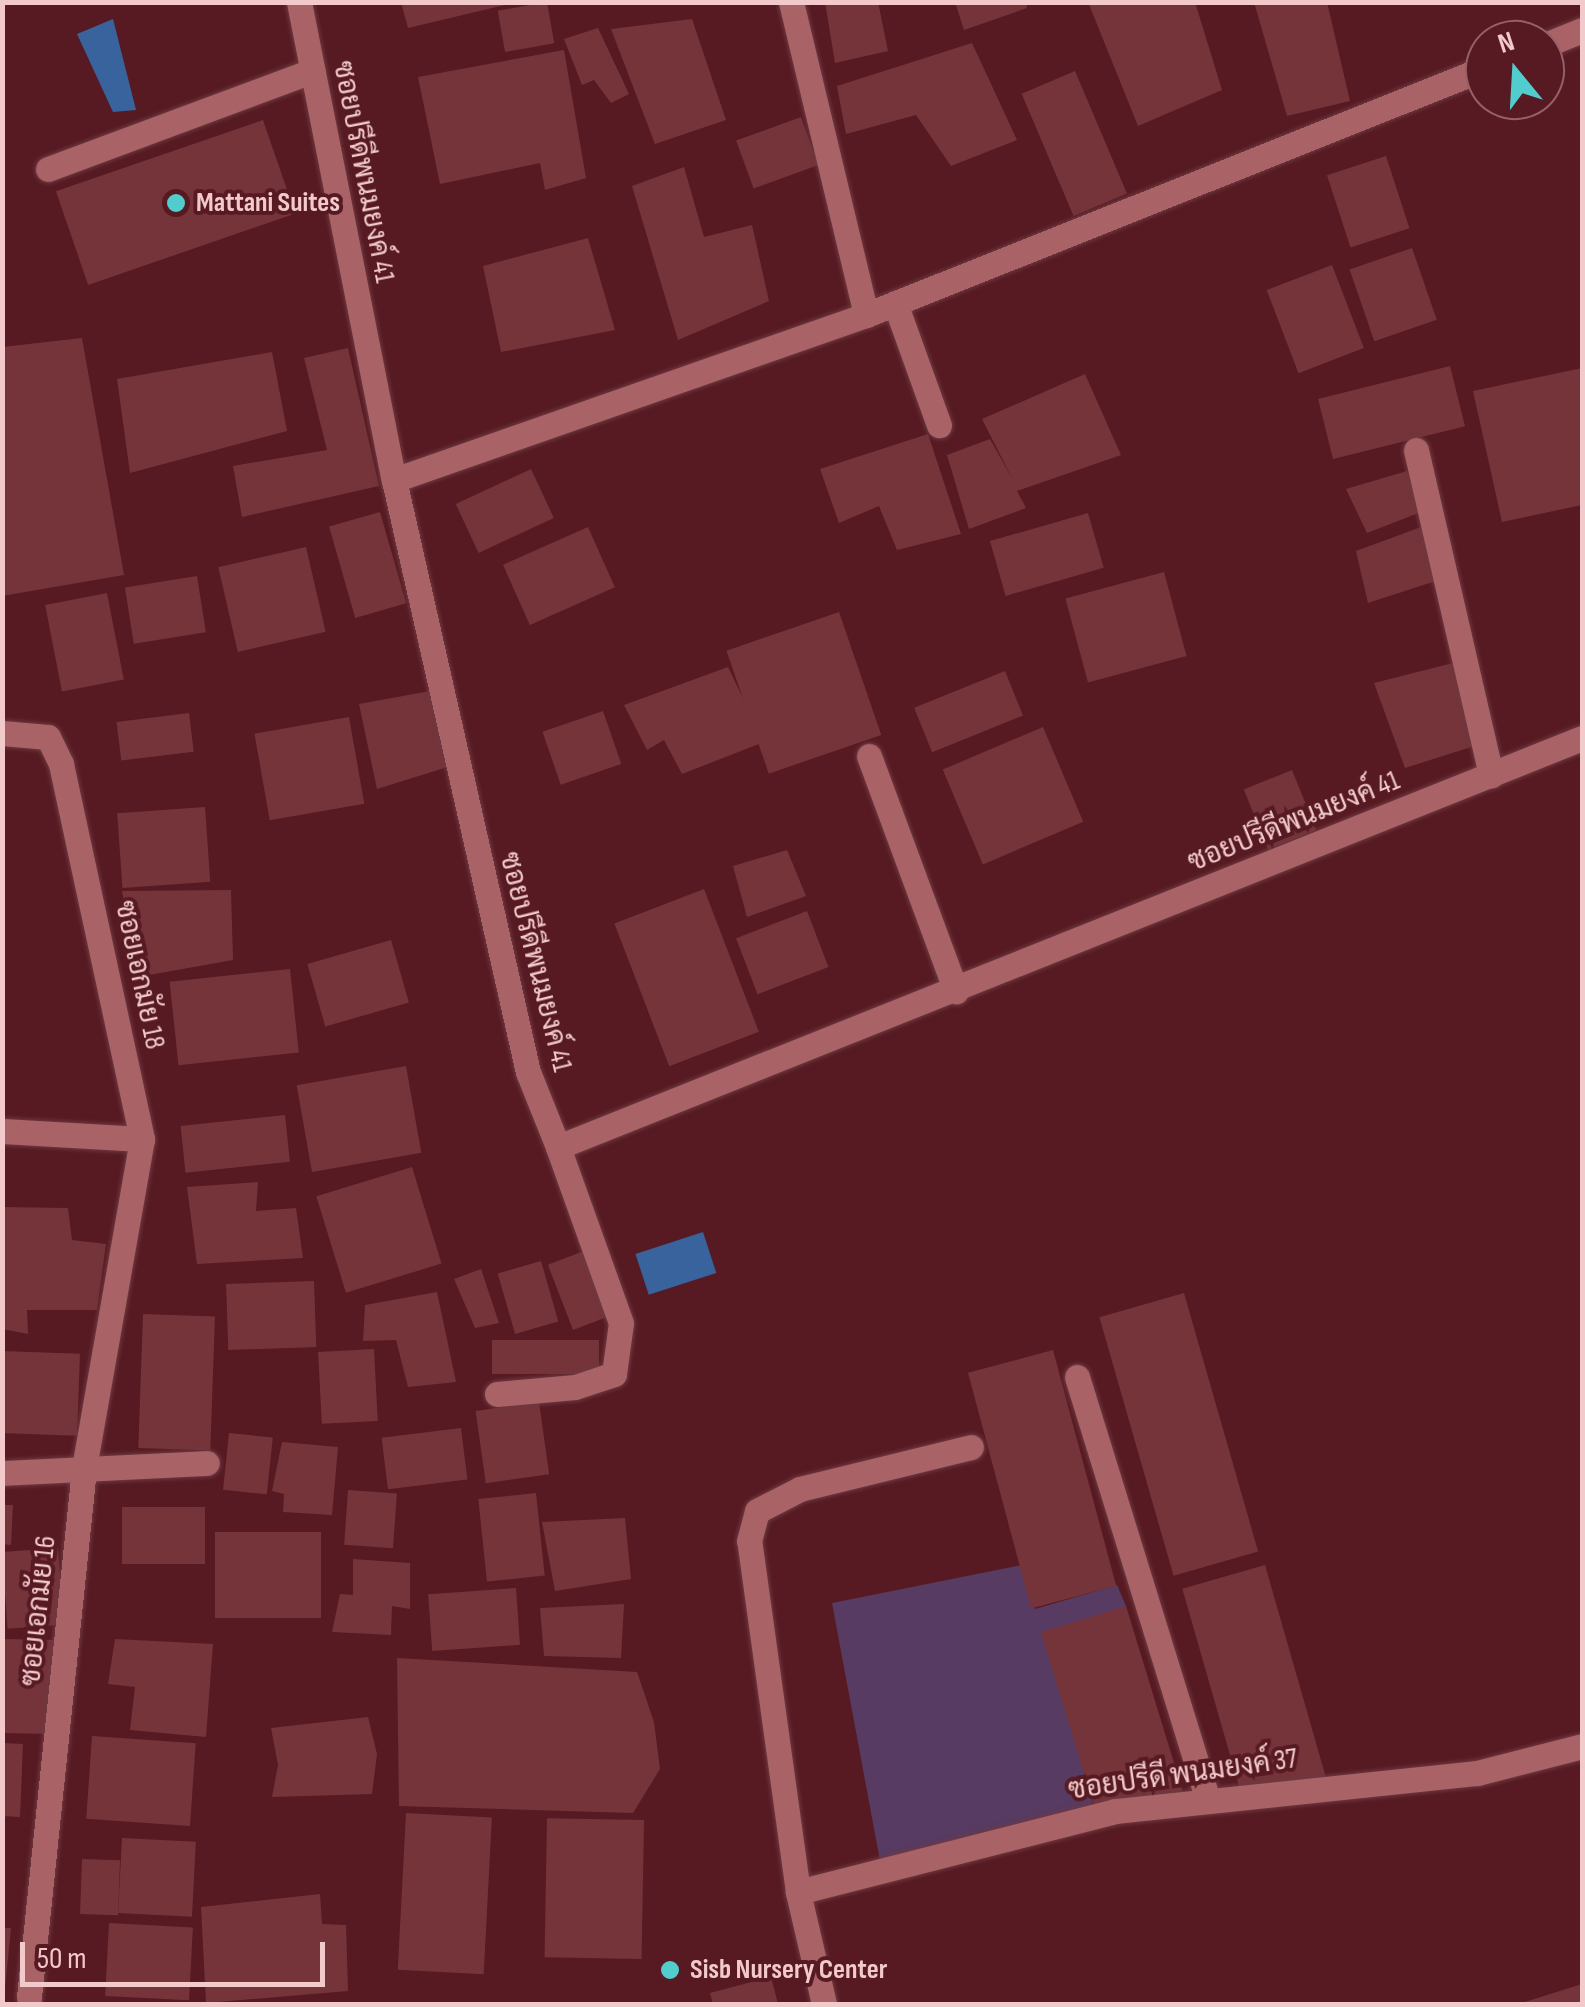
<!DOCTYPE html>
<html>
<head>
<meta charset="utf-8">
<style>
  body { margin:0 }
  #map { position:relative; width:1585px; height:2007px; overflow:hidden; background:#571a22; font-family:"Sofia Sans Condensed",Sarabun,sans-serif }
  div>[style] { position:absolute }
  .green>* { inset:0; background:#573b62 }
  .water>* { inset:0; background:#38639c; transform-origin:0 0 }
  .building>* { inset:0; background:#75343a; transform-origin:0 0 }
  .roads { filter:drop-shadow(0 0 2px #6e3941) drop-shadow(0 0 2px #6e3941) }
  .lane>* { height:25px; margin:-12.5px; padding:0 12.5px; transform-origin:12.5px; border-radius:12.5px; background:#a96367 }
  .street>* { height:25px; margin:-12.5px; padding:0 12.5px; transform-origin:12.5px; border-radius:12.5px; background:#a96367 }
  .dots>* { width:28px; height:28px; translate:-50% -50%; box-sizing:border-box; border:5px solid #571a22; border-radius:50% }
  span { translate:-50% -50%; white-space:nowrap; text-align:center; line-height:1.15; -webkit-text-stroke:8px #571a22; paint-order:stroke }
  .street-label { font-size:28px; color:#f2cacb }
  .poi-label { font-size:28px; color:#f2cacb; font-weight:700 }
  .left { translate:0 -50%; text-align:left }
  .frame { position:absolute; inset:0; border:5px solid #f2cacb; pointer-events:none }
  .north { position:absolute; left:1465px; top:20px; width:100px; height:100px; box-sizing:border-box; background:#571a22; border:2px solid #956066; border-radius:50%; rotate:342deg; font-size:28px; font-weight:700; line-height:40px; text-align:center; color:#f2cacb }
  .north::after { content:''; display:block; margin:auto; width:35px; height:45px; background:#52cdce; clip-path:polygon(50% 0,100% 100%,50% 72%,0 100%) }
  .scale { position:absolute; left:20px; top:1942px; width:305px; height:45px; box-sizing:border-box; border:5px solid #f2cacb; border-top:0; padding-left:12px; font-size:30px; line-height:35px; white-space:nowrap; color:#f2cacb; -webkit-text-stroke:8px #571a22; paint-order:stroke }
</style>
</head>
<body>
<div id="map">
  <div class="green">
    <div style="clip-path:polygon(1022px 1565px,1035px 1609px,1117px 1585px,1126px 1606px,1091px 1809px,881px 1866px,832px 1603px)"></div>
  </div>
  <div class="water">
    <div style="clip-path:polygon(113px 19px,136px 110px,113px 112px,77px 34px)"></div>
    <div style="left:703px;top:1232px;width:43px;height:71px;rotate:72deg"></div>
  </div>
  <div class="building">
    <div style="clip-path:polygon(401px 2px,509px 2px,509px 4px,408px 28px)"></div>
    <div style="left:547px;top:2px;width:42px;height:50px;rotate:80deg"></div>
    <div style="clip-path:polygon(825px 2px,878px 2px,888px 51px,835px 63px)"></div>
    <div style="clip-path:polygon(955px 2px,1026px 2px,1027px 8px,964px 30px)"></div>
    <div style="clip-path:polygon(1088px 2px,1195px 2px,1222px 90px,1138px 126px)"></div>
    <div style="clip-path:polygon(1254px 2px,1327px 2px,1350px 101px,1287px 116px)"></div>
    <div style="clip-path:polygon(692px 19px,726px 120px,655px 144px,611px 29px)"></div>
    <div style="clip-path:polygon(598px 28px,629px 94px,611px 103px,594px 80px,582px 85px,564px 39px)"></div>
    <div style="clip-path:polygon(972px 43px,1017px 140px,951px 166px,916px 115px,846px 134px,837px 86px)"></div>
    <div style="clip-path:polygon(564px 50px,586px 178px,545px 190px,540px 163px,440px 184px,418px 77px)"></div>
    <div style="left:1075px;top:71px;width:133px;height:58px;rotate:67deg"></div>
    <div style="left:801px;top:117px;width:51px;height:69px;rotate:70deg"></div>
    <div style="left:263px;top:120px;width:99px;height:219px;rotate:71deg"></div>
    <div style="left:1386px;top:156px;width:76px;height:62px;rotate:72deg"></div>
    <div style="clip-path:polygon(684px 167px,704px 237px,752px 225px,769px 301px,678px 340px,632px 186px)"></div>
    <div style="clip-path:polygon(588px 238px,615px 330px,501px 352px,483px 266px)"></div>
    <div style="left:1412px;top:248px;width:76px;height:66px;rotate:71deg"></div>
    <div style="left:1332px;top:265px;width:89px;height:70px;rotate:69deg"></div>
    <div style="clip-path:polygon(82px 338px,124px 575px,2px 596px,2px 347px)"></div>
    <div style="clip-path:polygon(348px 348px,379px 486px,242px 517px,233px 466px,327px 450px,304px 358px)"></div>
    <div style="clip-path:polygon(272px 352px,287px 431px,130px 473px,117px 379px)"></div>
    <div style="left:1450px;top:366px;width:62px;height:136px;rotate:76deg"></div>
    <div style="clip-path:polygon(1582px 368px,1582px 505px,1502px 522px,1473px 391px)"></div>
    <div style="clip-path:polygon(1085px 374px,1121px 455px,1017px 491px,1026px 508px,969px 529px,947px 455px,990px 439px,1013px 480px,982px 419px)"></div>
    <div style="clip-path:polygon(928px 434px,961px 534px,897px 550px,879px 506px,839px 523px,820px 469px)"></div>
    <div style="left:531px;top:469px;width:54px;height:83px;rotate:65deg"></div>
    <div style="clip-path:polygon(1407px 471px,1421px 512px,1367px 533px,1346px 489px)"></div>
    <div style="left:380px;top:512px;width:95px;height:53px;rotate:74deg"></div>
    <div style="left:1088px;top:513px;width:57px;height:102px;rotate:74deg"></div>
    <div style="clip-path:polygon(1432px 523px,1445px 578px,1368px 603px,1356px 551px)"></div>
    <div style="left:588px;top:527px;width:66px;height:93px;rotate:66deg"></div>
    <div style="left:306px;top:547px;width:87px;height:90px;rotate:77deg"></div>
    <div style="left:1164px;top:572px;width:87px;height:102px;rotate:75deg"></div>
    <div style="left:197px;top:576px;width:57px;height:73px;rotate:81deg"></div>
    <div style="left:107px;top:593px;width:88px;height:63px;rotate:79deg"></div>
    <div style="left:839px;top:612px;width:130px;height:119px;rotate:71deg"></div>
    <div style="clip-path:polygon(1453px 663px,1484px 743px,1405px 768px,1374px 683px)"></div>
    <div style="clip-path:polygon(728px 667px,764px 742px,682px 774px,664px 740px,647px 750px,624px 705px)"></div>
    <div style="left:1005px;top:671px;width:48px;height:98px;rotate:68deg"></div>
    <div style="clip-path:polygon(430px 691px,451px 766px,377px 789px,359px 704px)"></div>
    <div style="left:603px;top:711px;width:56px;height:64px;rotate:71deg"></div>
    <div style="left:189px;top:713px;width:39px;height:73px;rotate:83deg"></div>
    <div style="left:349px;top:717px;width:88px;height:96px;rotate:80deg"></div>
    <div style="left:1043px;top:727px;width:103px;height:109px;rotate:67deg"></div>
    <div style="left:1292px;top:770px;width:65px;height:52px;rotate:68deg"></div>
    <div style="left:205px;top:807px;width:75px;height:88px;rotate:86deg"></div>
    <div style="clip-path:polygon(787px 850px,806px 896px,747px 917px,733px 866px)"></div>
    <div style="left:704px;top:889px;width:153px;height:96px;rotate:69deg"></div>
    <div style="clip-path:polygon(231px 890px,233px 960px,138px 977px,122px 891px)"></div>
    <div style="left:807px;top:911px;width:60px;height:76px;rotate:69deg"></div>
    <div style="left:391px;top:940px;width:65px;height:87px;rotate:74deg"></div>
    <div style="left:290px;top:969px;width:84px;height:121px;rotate:84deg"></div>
    <div style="left:406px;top:1066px;width:88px;height:111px;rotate:80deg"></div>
    <div style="left:285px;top:1115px;width:47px;height:105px;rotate:84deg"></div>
    <div style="left:412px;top:1167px;width:101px;height:100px;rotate:73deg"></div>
    <div style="clip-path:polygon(258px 1182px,256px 1211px,296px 1208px,303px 1258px,197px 1264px,187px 1187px)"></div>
    <div style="clip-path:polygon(2px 1207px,68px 1208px,72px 1240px,106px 1244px,97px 1310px,27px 1310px,28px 1334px,2px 1329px)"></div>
    <div style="left:589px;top:1249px;width:70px;height:44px;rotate:69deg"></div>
    <div style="left:541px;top:1261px;width:63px;height:45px;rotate:74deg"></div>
    <div style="clip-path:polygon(481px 1269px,499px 1323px,475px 1328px,454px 1279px)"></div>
    <div style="left:314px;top:1281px;width:66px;height:88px;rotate:88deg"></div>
    <div style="clip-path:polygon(437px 1292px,456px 1382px,408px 1387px,396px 1340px,363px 1341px,365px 1305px)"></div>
    <div style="left:1184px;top:1293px;width:269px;height:88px;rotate:74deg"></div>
    <div style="left:143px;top:1314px;width:72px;height:134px;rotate:2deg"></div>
    <div style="left:492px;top:1340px;width:107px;height:34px"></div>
    <div style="left:374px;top:1349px;width:72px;height:56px;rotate:87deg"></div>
    <div style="left:1053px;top:1350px;width:244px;height:88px;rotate:75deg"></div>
    <div style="left:2px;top:1351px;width:78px;height:82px;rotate:2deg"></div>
    <div style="left:539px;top:1402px;width:73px;height:64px;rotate:82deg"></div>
    <div style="left:461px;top:1428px;width:52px;height:80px;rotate:83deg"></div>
    <div style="left:229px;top:1433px;width:44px;height:57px;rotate:6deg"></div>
    <div style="clip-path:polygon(282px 1442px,338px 1447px,332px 1515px,283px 1512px,284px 1494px,272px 1491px)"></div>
    <div style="left:348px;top:1490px;width:49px;height:55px;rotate:4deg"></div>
    <div style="left:536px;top:1493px;width:83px;height:58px;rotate:84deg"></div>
    <div style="clip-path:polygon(2px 1505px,13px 1505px,11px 1545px,2px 1544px)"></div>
    <div style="left:122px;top:1507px;width:83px;height:57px"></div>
    <div style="clip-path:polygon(625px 1518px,631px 1579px,555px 1591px,542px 1522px)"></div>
    <div style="left:215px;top:1532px;width:106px;height:86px"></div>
    <div style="left:58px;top:1548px;width:77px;height:56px;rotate:86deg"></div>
    <div style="clip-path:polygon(353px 1559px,410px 1563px,410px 1609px,392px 1606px,391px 1635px,332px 1632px,340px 1594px,353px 1595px)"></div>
    <div style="left:1265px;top:1565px;width:223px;height:86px;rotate:74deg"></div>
    <div style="left:516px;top:1588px;width:57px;height:88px;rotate:86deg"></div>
    <div style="clip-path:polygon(624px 1604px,621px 1658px,544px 1656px,540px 1608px)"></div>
    <div style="left:1126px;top:1606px;width:199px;height:89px;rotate:73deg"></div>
    <div style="left:2px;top:1639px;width:55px;height:94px;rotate:1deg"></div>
    <div style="clip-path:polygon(115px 1639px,213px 1644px,206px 1737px,130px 1730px,135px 1687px,108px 1684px)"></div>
    <div style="clip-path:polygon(397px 1658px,637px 1672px,654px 1722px,660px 1769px,633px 1813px,399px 1806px)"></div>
    <div style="clip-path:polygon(368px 1717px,377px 1754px,372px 1794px,272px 1797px,278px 1765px,271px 1728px)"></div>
    <div style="left:92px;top:1736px;width:104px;height:83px;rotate:4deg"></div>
    <div style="clip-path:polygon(2px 1743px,23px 1744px,20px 1817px,2px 1816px)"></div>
    <div style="left:406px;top:1813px;width:86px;height:157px;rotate:3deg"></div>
    <div style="left:644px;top:1820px;width:139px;height:97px;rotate:91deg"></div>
    <div style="left:122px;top:1838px;width:74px;height:75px;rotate:3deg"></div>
    <div style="left:82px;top:1859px;width:38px;height:55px;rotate:2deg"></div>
    <div style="clip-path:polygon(320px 1894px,322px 1924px,346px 1925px,348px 1991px,206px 2003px,201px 1907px)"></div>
    <div style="left:109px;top:1923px;width:84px;height:73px;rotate:3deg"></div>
    <div style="clip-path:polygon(2px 1928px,11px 1928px,5px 1988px,2px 1988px)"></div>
    <div style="clip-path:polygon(771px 1977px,778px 2004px,713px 2004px,710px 1993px)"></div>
    <div style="clip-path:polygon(1582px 1984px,1582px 2004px,1518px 2004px)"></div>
  </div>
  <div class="roads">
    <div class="lane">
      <div style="left:869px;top:756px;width:251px;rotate:69.7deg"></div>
      <div style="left:497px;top:1394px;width:78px;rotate:-5.1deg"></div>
      <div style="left:575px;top:1387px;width:41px;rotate:-18.4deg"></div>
      <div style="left:614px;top:1374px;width:51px;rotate:-82.2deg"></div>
      <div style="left:621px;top:1323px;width:187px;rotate:-109.7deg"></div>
    </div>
    <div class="street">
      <div style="left:299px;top:2px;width:487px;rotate:78.8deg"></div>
      <div style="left:394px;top:480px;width:607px;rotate:77.25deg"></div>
      <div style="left:528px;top:1072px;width:81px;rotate:68.2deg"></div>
      <div style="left:558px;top:1147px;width:1103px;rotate:-21.77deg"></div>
      <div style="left:791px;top:2px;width:322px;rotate:76.5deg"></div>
      <div style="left:1545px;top:45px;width:40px;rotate:-22deg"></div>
      <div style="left:48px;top:169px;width:282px;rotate:-20.4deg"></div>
      <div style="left:895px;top:303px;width:130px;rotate:70.2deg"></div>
      <div style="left:1416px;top:450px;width:334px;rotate:77deg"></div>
      <div style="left:394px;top:480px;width:500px;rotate:-19.27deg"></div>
      <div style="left:866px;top:315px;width:666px;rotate:-21.75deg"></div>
      <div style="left:2px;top:733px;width:46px;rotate:5deg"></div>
      <div style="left:48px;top:737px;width:30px;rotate:64deg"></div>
      <div style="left:61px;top:764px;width:384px;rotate:77.8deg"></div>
      <div style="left:142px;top:1139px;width:335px;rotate:100deg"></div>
      <div style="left:84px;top:1469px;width:531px;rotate:95.95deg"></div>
      <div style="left:2px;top:1131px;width:140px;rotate:3.3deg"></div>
      <div style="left:1077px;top:1377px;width:442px;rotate:72.8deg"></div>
      <div style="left:2px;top:1473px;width:205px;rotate:-2.8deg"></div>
      <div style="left:798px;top:1892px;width:327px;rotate:-14.3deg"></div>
      <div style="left:1115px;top:1811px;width:364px;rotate:-6deg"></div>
      <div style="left:1477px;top:1773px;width:108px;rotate:-14.4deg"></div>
      <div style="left:824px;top:2004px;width:115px;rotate:-103.1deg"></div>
      <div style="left:798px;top:1892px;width:354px;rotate:-97.9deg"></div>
      <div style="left:749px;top:1541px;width:31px;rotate:-75deg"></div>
      <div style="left:757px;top:1511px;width:48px;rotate:-27.1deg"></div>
      <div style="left:800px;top:1489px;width:176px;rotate:-13.8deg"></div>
    </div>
  </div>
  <div class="dots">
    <div style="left:176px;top:203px;background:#52cdce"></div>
    <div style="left:670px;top:1970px;background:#52cdce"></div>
  </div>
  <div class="street-label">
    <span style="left:363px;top:172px;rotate:79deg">ซอยปรีดีพนมยงค์ 41</span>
    <span style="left:1294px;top:822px;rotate:-22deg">ซอยปรีดีพนมยงค์ 41</span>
    <span style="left:535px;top:962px;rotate:76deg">ซอยปรีดีพนมยงค์ 41</span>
    <span style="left:139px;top:975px;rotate:78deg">ซอยเอกมัย 18</span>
    <span style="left:39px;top:1611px;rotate:-84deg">ซอยเอกมัย 16</span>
    <span style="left:1183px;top:1775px;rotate:-8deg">ซอยปรีดี พนมยงค์ 37</span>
  </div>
  <div class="poi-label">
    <span class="left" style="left:196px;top:203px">Mattani Suites</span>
    <span class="left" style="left:690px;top:1970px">Sisb Nursery Center</span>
  </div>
  <div class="frame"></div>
  <div class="north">N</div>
  <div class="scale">50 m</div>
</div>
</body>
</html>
